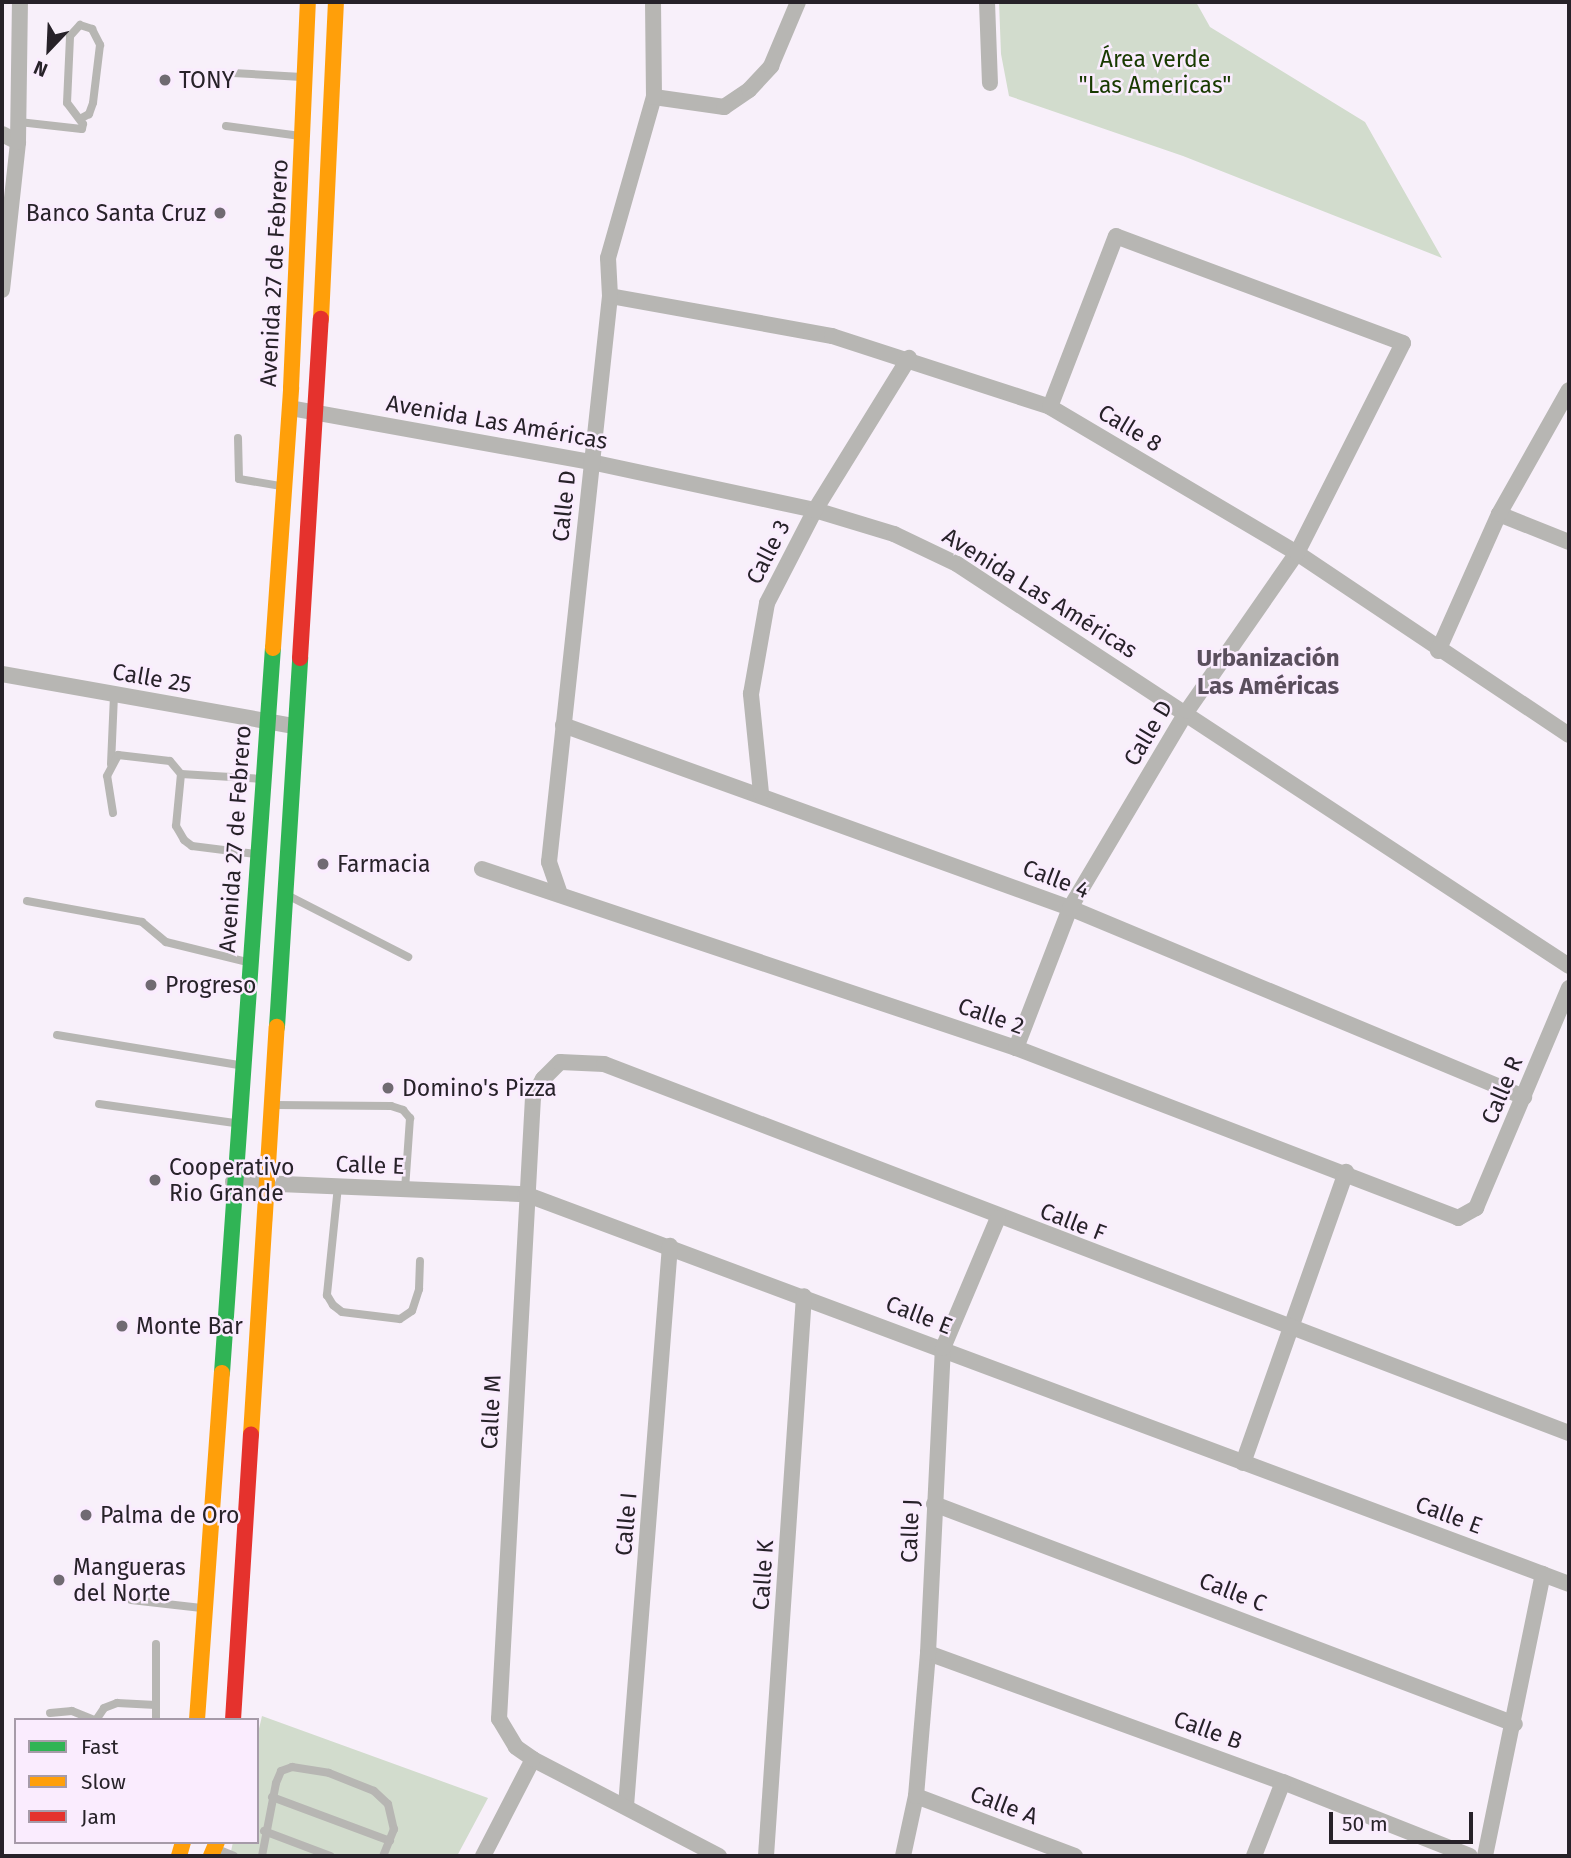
<!DOCTYPE html>
<html>
<head>
<meta charset="utf-8">
<style>
  body { margin:0 }
  #map { position:relative; width:1571px; height:1858px; overflow:hidden; background:#f8f0fa; font-family:"Fira Sans",sans-serif }
  div>[style] { position:absolute }
  .green>* { inset:0; background:#d2dccd }
  .lane>* { height:8px; margin:-4px; padding:0 4px; transform-origin:4px; border-radius:4px; background:#b7b6b3 }
  .street>* { height:16px; margin:-8px; padding:0 8px; transform-origin:8px; border-radius:8px; background:#b7b6b3 }
  .fast>* { height:16px; margin:-8px; padding:0 8px; transform-origin:8px; border-radius:8px; background:#30b455 }
  .slow>* { height:16px; margin:-8px; padding:0 8px; transform-origin:8px; border-radius:8px; background:#ff9f0a }
  .jam>* { height:16px; margin:-8px; padding:0 8px; transform-origin:8px; border-radius:8px; background:#e5322d }
  .dots>* { width:19px; height:19px; translate:-50% -50%; box-sizing:border-box; border:4px solid #faecfe; border-radius:50% }
  span { translate:-50% -50%; white-space:nowrap; text-align:center; line-height:1.15; -webkit-text-stroke:5px #faecfe; paint-order:stroke }
  .park-label { font-size:23px; color:#183a00 }
  .poi-label { font-size:23px; color:#272229 }
  .left { translate:0 -50%; text-align:left }
  .right { translate:-100% -50%; text-align:right }
  .street-label { font-size:23px; color:#272229 }
  .neighbourhood-label { font-size:24px; color:#5a4f5d; font-weight:700 }
  .frame { position:absolute; inset:0; border:4px solid #272229; pointer-events:none }
  .legend { position:absolute; left:14px; top:1718px; width:245px; height:126px; box-sizing:border-box; background:#faecfe; border:2px solid #a69ba9; margin:0; padding:9px 12px; list-style:none; font-size:21px; color:#272229 }
  .legend li { display:flex; align-items:center; gap:14px; height:35px }
  .legend b { width:35px; border:2px solid #a69ba9 }
  .north { position:absolute; left:14px; top:14px; width:70px; height:70px; -webkit-text-stroke:5px #faecfe; paint-order:stroke; rotate:203deg; font-size:19px; font-weight:700; line-height:28px; text-align:center; color:#272229 }
  .north::after { content:''; display:block; margin:auto; width:24px; height:32px; background:#272229; clip-path:polygon(50% 0,100% 100%,50% 72%,0 100%) }
  .scale { position:absolute; left:1329px; top:1812px; width:144px; height:32px; box-sizing:border-box; border:4px solid #272229; border-top:0; padding-left:9px; font-size:21px; line-height:24px; white-space:nowrap; color:#272229; -webkit-text-stroke:5px #faecfe; paint-order:stroke }
</style>
</head>
<body>
<div id="map">
  <div class="green">
    <div style="clip-path:polygon(999px 2px,1196px 2px,1210px 27px,1365px 122px,1442px 258px,1183px 156px,1009px 96px,1001px 54px)"></div>
    <div style="clip-path:polygon(262px 1716px,488px 1798px,457px 1856px,230px 1856px,233px 1842px,257px 1842px,257px 1737px)"></div>
  </div>
  <div class="lane">
    <div style="left:233px;top:73px;width:69px;rotate:3.3deg"></div>
    <div style="left:19px;top:122px;width:63px;rotate:6.3deg"></div>
    <div style="left:82px;top:129px;width:5px;rotate:-79deg"></div>
    <div style="left:83px;top:124px;width:26px;rotate:-127deg"></div>
    <div style="left:67px;top:103px;width:67px;rotate:-87.4deg"></div>
    <div style="left:70px;top:36px;width:15px;rotate:-48deg"></div>
    <div style="left:80px;top:25px;width:13px;rotate:18deg"></div>
    <div style="left:92px;top:29px;width:18px;rotate:63deg"></div>
    <div style="left:100px;top:45px;width:58px;rotate:96.9deg"></div>
    <div style="left:93px;top:103px;width:12px;rotate:110deg"></div>
    <div style="left:89px;top:114px;width:10px;rotate:151deg"></div>
    <div style="left:226px;top:126px;width:75px;rotate:7.7deg"></div>
    <div style="left:238px;top:438px;width:41px;rotate:88.6deg"></div>
    <div style="left:239px;top:479px;width:43px;rotate:9.5deg"></div>
    <div style="left:111px;top:764px;width:70px;rotate:-87.5deg"></div>
    <div style="left:181px;top:774px;width:81px;rotate:3.5deg"></div>
    <div style="left:113px;top:813px;width:37px;rotate:-99deg"></div>
    <div style="left:107px;top:776px;width:24px;rotate:-62deg"></div>
    <div style="left:118px;top:755px;width:52px;rotate:6.6deg"></div>
    <div style="left:170px;top:761px;width:17px;rotate:50deg"></div>
    <div style="left:181px;top:774px;width:52px;rotate:95.5deg"></div>
    <div style="left:176px;top:826px;width:16px;rotate:60deg"></div>
    <div style="left:184px;top:840px;width:10px;rotate:37deg"></div>
    <div style="left:192px;top:846px;width:64px;rotate:7.2deg"></div>
    <div style="left:289px;top:896px;width:134px;rotate:27.1deg"></div>
    <div style="left:27px;top:901px;width:117px;rotate:10.3deg"></div>
    <div style="left:142px;top:922px;width:31px;rotate:40deg"></div>
    <div style="left:166px;top:942px;width:83px;rotate:13.9deg"></div>
    <div style="left:57px;top:1035px;width:184px;rotate:9.4deg"></div>
    <div style="left:99px;top:1104px;width:137px;rotate:8deg"></div>
    <div style="left:275px;top:1105px;width:116px;rotate:0.5deg"></div>
    <div style="left:391px;top:1106px;width:13px;rotate:18deg"></div>
    <div style="left:403px;top:1110px;width:11px;rotate:49deg"></div>
    <div style="left:410px;top:1118px;width:71px;rotate:94deg"></div>
    <div style="left:338px;top:1186px;width:110px;rotate:95.8deg"></div>
    <div style="left:327px;top:1295px;width:12px;rotate:59deg"></div>
    <div style="left:333px;top:1305px;width:11px;rotate:38deg"></div>
    <div style="left:342px;top:1312px;width:58px;rotate:6.9deg"></div>
    <div style="left:400px;top:1319px;width:14px;rotate:-34deg"></div>
    <div style="left:412px;top:1311px;width:23px;rotate:-72deg"></div>
    <div style="left:419px;top:1289px;width:28px;rotate:-88deg"></div>
    <div style="left:131px;top:1600px;width:71px;rotate:6.4deg"></div>
    <div style="left:50px;top:1713px;width:22px;rotate:-5deg"></div>
    <div style="left:72px;top:1711px;width:24px;rotate:22deg"></div>
    <div style="left:96px;top:1720px;width:14px;rotate:-56deg"></div>
    <div style="left:104px;top:1708px;width:14px;rotate:-21deg"></div>
    <div style="left:117px;top:1703px;width:39px;rotate:3deg"></div>
    <div style="left:156px;top:1720px;width:76px;rotate:-90deg"></div>
    <div style="left:272px;top:1797px;width:126px;rotate:20.4deg"></div>
    <div style="left:264px;top:1831px;width:71px;rotate:20.7deg"></div>
    <div style="left:217px;top:1849px;width:18px;rotate:22deg"></div>
    <div style="left:262px;top:1856px;width:74px;rotate:-79.1deg"></div>
    <div style="left:276px;top:1783px;width:13px;rotate:-67deg"></div>
    <div style="left:281px;top:1771px;width:12px;rotate:-20deg"></div>
    <div style="left:292px;top:1767px;width:37px;rotate:9deg"></div>
    <div style="left:329px;top:1773px;width:48px;rotate:21.8deg"></div>
    <div style="left:374px;top:1791px;width:19px;rotate:43deg"></div>
    <div style="left:388px;top:1804px;width:26px;rotate:77deg"></div>
    <div style="left:394px;top:1829px;width:29px;rotate:112deg"></div>
  </div>
  <div class="street">
    <div style="left:987px;top:2px;width:81px;rotate:87.9deg"></div>
    <div style="left:654px;top:97px;width:71px;rotate:8.1deg"></div>
    <div style="left:724px;top:107px;width:30px;rotate:-34deg"></div>
    <div style="left:749px;top:90px;width:33px;rotate:-47deg"></div>
    <div style="left:771px;top:66px;width:69px;rotate:-67.1deg"></div>
    <div style="left:2px;top:134px;width:18px;rotate:27deg"></div>
    <div style="left:2px;top:290px;width:149px;rotate:-83.8deg"></div>
    <div style="left:18px;top:142px;width:140px;rotate:-89.2deg"></div>
    <div style="left:610px;top:296px;width:226px;rotate:10.2deg"></div>
    <div style="left:832px;top:336px;width:229px;rotate:18deg"></div>
    <div style="left:1050px;top:407px;width:287px;rotate:30.6deg"></div>
    <div style="left:1297px;top:553px;width:327px;rotate:33.8deg"></div>
    <div style="left:290px;top:408px;width:306px;rotate:10.2deg"></div>
    <div style="left:591px;top:462px;width:229px;rotate:12.1deg"></div>
    <div style="left:815px;top:510px;width:83px;rotate:16.9deg"></div>
    <div style="left:894px;top:534px;width:70px;rotate:25.5deg"></div>
    <div style="left:957px;top:564px;width:732px;rotate:33.3deg"></div>
    <div style="left:1499px;top:514px;width:75px;rotate:21.8deg"></div>
    <div style="left:1438px;top:651px;width:150px;rotate:-66deg"></div>
    <div style="left:1499px;top:514px;width:142px;rotate:-60.6deg"></div>
    <div style="left:2px;top:674px;width:298px;rotate:10.1deg"></div>
    <div style="left:563px;top:725px;width:539px;rotate:19.85deg"></div>
    <div style="left:1070px;top:908px;width:492px;rotate:22.6deg"></div>
    <div style="left:761px;top:793px;width:100px;rotate:-95.8deg"></div>
    <div style="left:751px;top:694px;width:92px;rotate:-80deg"></div>
    <div style="left:767px;top:603px;width:105px;rotate:-62.7deg"></div>
    <div style="left:815px;top:510px;width:179px;rotate:-58.3deg"></div>
    <div style="left:482px;top:869px;width:563px;rotate:18.53deg"></div>
    <div style="left:1016px;top:1048px;width:474px;rotate:21deg"></div>
    <div style="left:1458px;top:1218px;width:21px;rotate:-29deg"></div>
    <div style="left:1476px;top:1208px;width:239px;rotate:-67.1deg"></div>
    <div style="left:560px;top:894px;width:34px;rotate:-109deg"></div>
    <div style="left:549px;top:862px;width:569px;rotate:-83.85deg"></div>
    <div style="left:610px;top:296px;width:38px;rotate:-93deg"></div>
    <div style="left:608px;top:258px;width:167px;rotate:-74.1deg"></div>
    <div style="left:654px;top:97px;width:95px;rotate:-90.6deg"></div>
    <div style="left:1016px;top:1048px;width:150px;rotate:-68.9deg"></div>
    <div style="left:1070px;top:908px;width:229px;rotate:-59.3deg"></div>
    <div style="left:1187px;top:711px;width:193px;rotate:-55.2deg"></div>
    <div style="left:1297px;top:553px;width:235px;rotate:-63.2deg"></div>
    <div style="left:1403px;top:343px;width:306px;rotate:-159.6deg"></div>
    <div style="left:1116px;top:236px;width:183px;rotate:111.1deg"></div>
    <div style="left:233px;top:1182px;width:292px;rotate:2.4deg"></div>
    <div style="left:525px;top:1194px;width:1114px;rotate:20.48deg"></div>
    <div style="left:1243px;top:1463px;width:309px;rotate:-70.5deg"></div>
    <div style="left:934px;top:1504px;width:621px;rotate:20.74deg"></div>
    <div style="left:928px;top:1653px;width:378px;rotate:20deg"></div>
    <div style="left:1283px;top:1782px;width:201px;rotate:21.6deg"></div>
    <div style="left:916px;top:1796px;width:170px;rotate:20.7deg"></div>
    <div style="left:626px;top:1806px;width:562px;rotate:-85.51deg"></div>
    <div style="left:483px;top:1856px;width:109px;rotate:-62.7deg"></div>
    <div style="left:719px;top:1856px;width:210px;rotate:-152.5deg"></div>
    <div style="left:533px;top:1759px;width:21px;rotate:-145deg"></div>
    <div style="left:516px;top:1747px;width:33px;rotate:-121deg"></div>
    <div style="left:499px;top:1719px;width:623px;rotate:-86.87deg"></div>
    <div style="left:533px;top:1097px;width:21px;rotate:-61deg"></div>
    <div style="left:543px;top:1079px;width:24px;rotate:-45deg"></div>
    <div style="left:560px;top:1062px;width:44px;rotate:2.6deg"></div>
    <div style="left:604px;top:1064px;width:1033px;rotate:20.93deg"></div>
    <div style="left:766px;top:1856px;width:561px;rotate:-86.12deg"></div>
    <div style="left:903px;top:1856px;width:61px;rotate:-77.8deg"></div>
    <div style="left:916px;top:1796px;width:144px;rotate:-85.2deg"></div>
    <div style="left:928px;top:1653px;width:305px;rotate:-87.2deg"></div>
    <div style="left:943px;top:1348px;width:141px;rotate:-67.1deg"></div>
    <div style="left:1254px;top:1856px;width:79px;rotate:-68.6deg"></div>
    <div style="left:1485px;top:1856px;width:288px;rotate:-78.4deg"></div>
  </div>
  <div class="fast">
    <div style="left:277px;top:1027px;width:370px;rotate:-86.4deg"></div>
    <div style="left:222px;top:1373px;width:727px;rotate:-85.98deg"></div>
  </div>
  <div class="slow">
    <div style="left:321px;top:319px;width:317px;rotate:-87.3deg"></div>
    <div style="left:273px;top:648px;width:261px;rotate:-86deg"></div>
    <div style="left:291px;top:388px;width:386px;rotate:-87.5deg"></div>
    <div style="left:251px;top:1435px;width:409px;rotate:-86.4deg"></div>
    <div style="left:197px;top:1720px;width:348px;rotate:-85.9deg"></div>
    <div style="left:179px;top:1856px;width:15px;rotate:-74deg"></div>
    <div style="left:211px;top:1856px;width:15px;rotate:-67deg"></div>
  </div>
  <div class="jam">
    <div style="left:300px;top:658px;width:340px;rotate:-86.5deg"></div>
    <div style="left:233px;top:1720px;width:286px;rotate:-86.4deg"></div>
  </div>
  <div class="dots">
    <div style="left:165px;top:80px;background:#706a72"></div>
    <div style="left:220px;top:213px;background:#706a72"></div>
    <div style="left:323px;top:864px;background:#706a72"></div>
    <div style="left:151px;top:985px;background:#706a72"></div>
    <div style="left:388px;top:1088px;background:#706a72"></div>
    <div style="left:155px;top:1180px;background:#706a72"></div>
    <div style="left:122px;top:1326px;background:#706a72"></div>
    <div style="left:86px;top:1515px;background:#706a72"></div>
    <div style="left:59px;top:1580px;background:#706a72"></div>
  </div>
  <div class="park-label">
    <span style="left:1155px;top:72px">Área verde<br>"Las Americas"</span>
  </div>
  <div class="poi-label">
    <span class="left" style="left:179px;top:80px">TONY</span>
    <span class="right" style="left:206px;top:213px">Banco Santa Cruz</span>
    <span class="left" style="left:337px;top:864px">Farmacia</span>
    <span class="left" style="left:165px;top:985px">Progreso</span>
    <span class="left" style="left:402px;top:1088px">Domino's Pizza</span>
    <span class="left" style="left:169px;top:1180px">Cooperativo<br>Rio Grande</span>
    <span class="left" style="left:136px;top:1326px">Monte Bar</span>
    <span class="left" style="left:100px;top:1515px">Palma de Oro</span>
    <span class="left" style="left:73px;top:1580px">Mangueras<br>del Norte</span>
  </div>
  <div class="street-label">
    <span style="left:274px;top:273px;rotate:-87deg">Avenida 27 de Febrero</span>
    <span style="left:497px;top:422px;rotate:10deg">Avenida Las Américas</span>
    <span style="left:1130px;top:428px;rotate:31deg">Calle 8</span>
    <span style="left:564px;top:506px;rotate:-84deg">Calle D</span>
    <span style="left:768px;top:552px;rotate:-63deg">Calle 3</span>
    <span style="left:1040px;top:593px;rotate:32deg">Avenida Las Américas</span>
    <span style="left:152px;top:678px;rotate:10deg">Calle 25</span>
    <span style="left:1148px;top:733px;rotate:-59deg">Calle D</span>
    <span style="left:235px;top:839px;rotate:-86deg">Avenida 27 de Febrero</span>
    <span style="left:1056px;top:879px;rotate:21deg">Calle 4</span>
    <span style="left:991px;top:1016px;rotate:19deg">Calle 2</span>
    <span style="left:1502px;top:1090px;rotate:-67deg">Calle R</span>
    <span style="left:370px;top:1165px;rotate:2deg">Calle E</span>
    <span style="left:1073px;top:1222px;rotate:21deg">Calle F</span>
    <span style="left:919px;top:1315px;rotate:21deg">Calle E</span>
    <span style="left:491px;top:1412px;rotate:-87deg">Calle M</span>
    <span style="left:1449px;top:1515px;rotate:20deg">Calle E</span>
    <span style="left:626px;top:1524px;rotate:-85deg">Calle I</span>
    <span style="left:910px;top:1531px;rotate:-88deg">Calle J</span>
    <span style="left:763px;top:1575px;rotate:-86deg">Calle K</span>
    <span style="left:1233px;top:1592px;rotate:21deg">Calle C</span>
    <span style="left:1208px;top:1730px;rotate:20deg">Calle B</span>
    <span style="left:1004px;top:1805px;rotate:21deg">Calle A</span>
  </div>
  <div class="neighbourhood-label">
    <span style="left:1268px;top:673px">Urbanización<br>Las Américas</span>
  </div>
  <div class="frame"></div>
  <ul class="legend">
  <li><b style="height:9px;background:#30b455"></b>Fast</li>
  <li><b style="height:9px;background:#ff9f0a"></b>Slow</li>
  <li><b style="height:9px;background:#e5322d"></b>Jam</li>
  </ul>
  <div class="north">N</div>
  <div class="scale">50 m</div>
</div>
</body>
</html>
